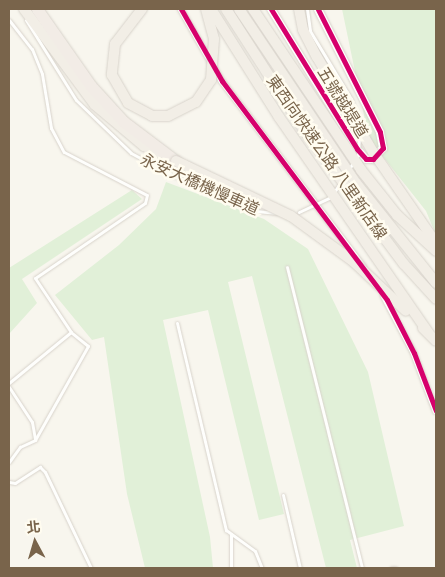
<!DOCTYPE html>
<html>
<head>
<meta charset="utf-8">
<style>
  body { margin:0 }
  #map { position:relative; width:445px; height:577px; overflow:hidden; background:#f8f6ee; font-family:Quicksand,"Noto Sans TC",sans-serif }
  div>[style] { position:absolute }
  .green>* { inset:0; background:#e1f0d8 }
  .roads { filter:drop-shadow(0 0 1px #d8d3cb) drop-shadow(0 0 1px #d8d3cb) }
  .service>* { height:3px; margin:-1.5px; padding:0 1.5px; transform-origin:1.5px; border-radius:1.5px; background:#fefefc }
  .minor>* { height:5.5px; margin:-2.75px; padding:0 2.75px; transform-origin:2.75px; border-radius:2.75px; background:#fefefc }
  .tertiary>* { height:8px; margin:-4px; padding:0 4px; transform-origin:4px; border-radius:4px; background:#fefefc }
  .trunk>* { height:10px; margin:-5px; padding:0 5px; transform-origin:5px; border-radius:5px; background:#f2eee6 }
  .motorway>* { height:11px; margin:-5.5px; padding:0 5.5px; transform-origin:5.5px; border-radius:5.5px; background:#f2ece6 }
  .bridges { filter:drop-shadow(0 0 1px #d8d3cb) drop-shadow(0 0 1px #d8d3cb) }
  .service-bridge>* { height:3px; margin:-1.5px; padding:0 1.5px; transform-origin:1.5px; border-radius:1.5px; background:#fefefc }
  .trunk-bridge>* { height:10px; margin:-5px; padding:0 5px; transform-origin:5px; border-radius:5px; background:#f2eee6 }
  .cycleway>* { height:5px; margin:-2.5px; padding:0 2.5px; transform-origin:2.5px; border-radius:2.5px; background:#d6006c }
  span { translate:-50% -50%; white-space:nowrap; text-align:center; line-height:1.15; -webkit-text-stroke:5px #fffcf0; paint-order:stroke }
  .street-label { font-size:16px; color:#79644b }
  .frame { position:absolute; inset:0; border:10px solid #79644b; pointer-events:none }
  .north { position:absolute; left:10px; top:517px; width:50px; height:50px; -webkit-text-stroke:4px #fffcf0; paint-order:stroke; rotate:354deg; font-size:14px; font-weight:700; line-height:20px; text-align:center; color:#79644b }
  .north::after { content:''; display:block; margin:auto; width:18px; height:22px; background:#79644b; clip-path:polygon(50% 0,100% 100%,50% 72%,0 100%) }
</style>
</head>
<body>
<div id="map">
  <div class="green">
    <div style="clip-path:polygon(342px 9px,436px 9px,436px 235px,426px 211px,369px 139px)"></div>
    <div style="clip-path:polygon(166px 182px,264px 219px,308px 249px,368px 372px,404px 526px,350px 540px,357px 568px,326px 568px,252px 276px,228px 282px,284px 514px,259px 520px,208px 310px,163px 320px,210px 537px,213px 568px,145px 568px,127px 494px,104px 337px,92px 340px,55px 295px,119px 245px,156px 209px)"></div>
    <div style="clip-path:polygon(132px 190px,142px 199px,22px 279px,37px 303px,9px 334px,9px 268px)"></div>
  </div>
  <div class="roads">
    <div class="service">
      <div style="left:9px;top:20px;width:37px;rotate:52deg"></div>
      <div style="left:32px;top:49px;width:27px;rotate:68deg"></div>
      <div style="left:42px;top:74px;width:55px;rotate:80.5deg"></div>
      <div style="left:51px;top:128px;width:27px;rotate:62deg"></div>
      <div style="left:64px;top:152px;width:93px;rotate:27.4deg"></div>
      <div style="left:147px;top:195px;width:8px;rotate:104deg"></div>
      <div style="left:145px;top:203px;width:133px;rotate:145.7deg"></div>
      <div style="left:35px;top:278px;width:65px;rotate:56.3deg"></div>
      <div style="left:71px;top:332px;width:80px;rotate:140.6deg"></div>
      <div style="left:26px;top:20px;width:94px;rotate:58deg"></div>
      <div style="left:76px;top:100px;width:76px;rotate:43.9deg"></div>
      <div style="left:131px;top:153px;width:44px;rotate:28.3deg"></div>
      <div style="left:170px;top:174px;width:94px;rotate:23.3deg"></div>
      <div style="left:256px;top:211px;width:22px;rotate:5deg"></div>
      <div style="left:287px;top:267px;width:310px;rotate:76deg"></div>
      <div style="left:177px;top:323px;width:213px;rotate:76.7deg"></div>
      <div style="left:226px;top:530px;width:36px;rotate:36deg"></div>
      <div style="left:255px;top:551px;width:18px;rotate:68deg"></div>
      <div style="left:9px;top:387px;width:42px;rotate:56.7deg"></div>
      <div style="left:32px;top:422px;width:17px;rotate:80deg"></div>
      <div style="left:9px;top:462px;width:19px;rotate:-54deg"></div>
      <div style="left:20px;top:447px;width:17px;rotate:-25deg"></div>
      <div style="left:35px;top:440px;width:108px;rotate:-60.6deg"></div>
      <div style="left:88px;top:346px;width:22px;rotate:-141deg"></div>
      <div style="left:9px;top:482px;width:6px;rotate:9deg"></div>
      <div style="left:15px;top:483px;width:30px;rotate:-33deg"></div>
      <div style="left:40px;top:467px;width:7px;rotate:45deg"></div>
      <div style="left:45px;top:472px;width:106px;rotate:64.4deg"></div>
      <div style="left:283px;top:495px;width:75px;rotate:76.9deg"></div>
      <div style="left:231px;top:568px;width:34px;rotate:-90deg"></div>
      <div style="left:391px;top:568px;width:5px"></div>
    </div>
    <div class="minor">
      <div style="left:181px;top:9px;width:83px;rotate:60.3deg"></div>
      <div style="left:222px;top:81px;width:233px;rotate:52.7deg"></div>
      <div style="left:384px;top:296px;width:64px;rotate:62.2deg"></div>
      <div style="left:414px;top:353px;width:62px;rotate:69.2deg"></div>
    </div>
    <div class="tertiary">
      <div style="left:271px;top:9px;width:164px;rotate:58.4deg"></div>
      <div style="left:357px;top:149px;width:13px;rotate:48deg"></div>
      <div style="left:366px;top:159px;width:7px"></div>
      <div style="left:373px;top:159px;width:15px;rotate:-48deg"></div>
      <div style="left:383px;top:148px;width:16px;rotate:-101deg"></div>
      <div style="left:380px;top:132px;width:138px;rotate:-116.8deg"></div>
    </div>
    <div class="trunk">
      <div style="left:24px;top:9px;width:119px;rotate:53.5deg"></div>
      <div style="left:95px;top:105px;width:64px;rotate:39.9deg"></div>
      <div style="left:144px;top:146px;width:17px;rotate:24deg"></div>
    </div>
    <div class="motorway">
      <div style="left:37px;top:9px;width:94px;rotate:55deg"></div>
      <div style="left:91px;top:86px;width:49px;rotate:47.5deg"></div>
      <div style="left:124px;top:122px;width:65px;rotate:36.9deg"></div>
    </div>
  </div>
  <div class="bridges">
    <div class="service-bridge">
      <div style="left:307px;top:9px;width:22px;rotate:82deg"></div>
      <div style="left:310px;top:31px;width:79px;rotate:58.9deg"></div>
      <div style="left:351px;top:99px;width:24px;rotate:71deg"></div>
      <div style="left:349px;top:169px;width:17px;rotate:-57deg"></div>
      <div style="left:358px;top:155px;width:20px;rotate:-87deg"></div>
      <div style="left:299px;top:212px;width:35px;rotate:-25deg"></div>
      <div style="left:331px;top:197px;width:17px;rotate:-57deg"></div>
    </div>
    <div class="trunk-bridge">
      <div style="left:142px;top:9px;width:44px;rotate:127.6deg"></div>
      <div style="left:115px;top:44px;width:31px;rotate:96deg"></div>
      <div style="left:112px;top:75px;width:32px;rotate:60deg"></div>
      <div style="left:128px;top:103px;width:27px;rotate:28deg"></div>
      <div style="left:152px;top:116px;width:16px"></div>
      <div style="left:168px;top:116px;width:31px;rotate:-27deg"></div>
      <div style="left:196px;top:102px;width:27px;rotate:-56deg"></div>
      <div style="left:211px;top:80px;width:41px;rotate:-85.8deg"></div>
      <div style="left:214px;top:39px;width:31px;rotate:-105deg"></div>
      <div style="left:211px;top:9px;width:128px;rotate:57.8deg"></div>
      <div style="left:279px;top:117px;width:262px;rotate:55.3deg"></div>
      <div style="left:226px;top:9px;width:144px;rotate:57.2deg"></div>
      <div style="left:304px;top:130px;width:167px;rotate:53.3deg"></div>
      <div style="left:404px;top:264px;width:47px;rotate:47.6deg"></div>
      <div style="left:239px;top:9px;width:210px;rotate:56.1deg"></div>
      <div style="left:356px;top:183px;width:128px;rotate:51.3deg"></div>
      <div style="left:253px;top:9px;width:194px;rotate:56.1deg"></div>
      <div style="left:361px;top:170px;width:58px;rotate:51.3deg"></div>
      <div style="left:397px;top:215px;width:53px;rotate:42.7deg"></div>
      <div style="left:299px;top:9px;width:21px;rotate:79deg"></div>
      <div style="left:303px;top:30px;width:30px;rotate:63deg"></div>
      <div style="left:317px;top:57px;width:110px;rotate:59.5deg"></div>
      <div style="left:373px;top:152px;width:111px;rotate:55.3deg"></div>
      <div style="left:176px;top:161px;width:127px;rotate:25.6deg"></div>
      <div style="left:291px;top:216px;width:78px;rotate:36.1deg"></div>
      <div style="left:354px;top:262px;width:71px;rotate:43.3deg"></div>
      <div style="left:423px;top:328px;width:18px;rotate:45deg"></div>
    </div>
  </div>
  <div class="cycleway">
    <div style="left:181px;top:9px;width:83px;rotate:60.3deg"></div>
    <div style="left:222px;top:81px;width:274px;rotate:53deg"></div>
    <div style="left:387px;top:300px;width:59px;rotate:63deg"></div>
    <div style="left:414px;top:353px;width:62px;rotate:69.2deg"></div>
    <div style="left:271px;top:9px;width:164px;rotate:58.4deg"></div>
    <div style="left:357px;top:149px;width:13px;rotate:48deg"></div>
    <div style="left:366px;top:159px;width:7px"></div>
    <div style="left:373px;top:159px;width:15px;rotate:-48deg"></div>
    <div style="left:383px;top:148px;width:16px;rotate:-101deg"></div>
    <div style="left:380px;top:132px;width:138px;rotate:-116.8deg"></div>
  </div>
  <div class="street-label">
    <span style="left:343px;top:102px;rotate:58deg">五號越堤道</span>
    <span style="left:327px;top:157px;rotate:55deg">東西向快速公路 八里新店線</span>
    <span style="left:200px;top:184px;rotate:24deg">永安大橋機慢車道</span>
  </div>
  <div class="frame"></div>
  <div class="north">北</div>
</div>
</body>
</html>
